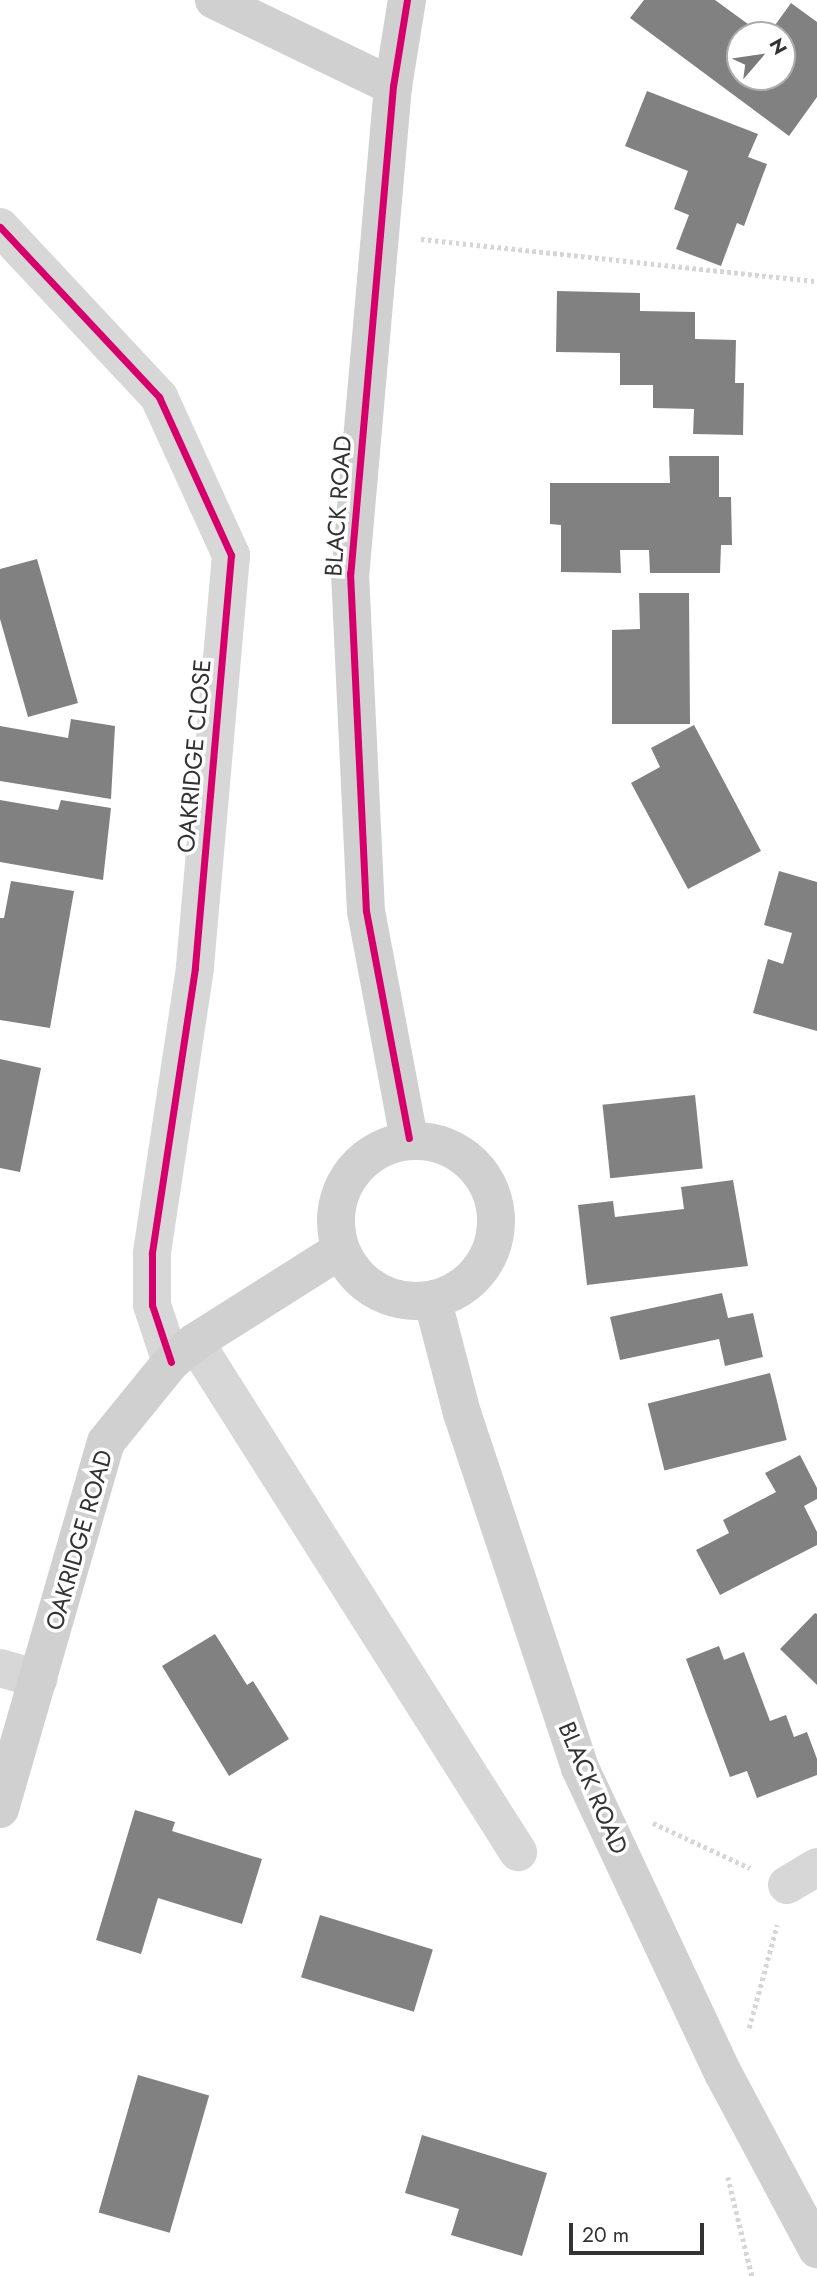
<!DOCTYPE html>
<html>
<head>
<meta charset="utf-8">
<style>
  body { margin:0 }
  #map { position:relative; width:817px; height:2276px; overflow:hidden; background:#fff; font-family:Jost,sans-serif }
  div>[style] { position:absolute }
  .building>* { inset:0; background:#818181; transform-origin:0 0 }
  .path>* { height:4.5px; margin-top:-2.25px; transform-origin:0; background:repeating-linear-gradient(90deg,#d6d6d6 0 3.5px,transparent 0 7px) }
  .street>* { height:38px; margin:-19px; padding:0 19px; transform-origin:19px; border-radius:19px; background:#d7d7d7 }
  .secondary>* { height:38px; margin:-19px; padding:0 19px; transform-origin:19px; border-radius:19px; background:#d0d0d0 }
  .secondary>.ring { margin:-19px; padding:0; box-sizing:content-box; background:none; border:38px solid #d0d0d0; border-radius:50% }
  .cycleway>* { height:7px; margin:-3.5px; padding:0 3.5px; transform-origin:3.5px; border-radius:3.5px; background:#d6006c }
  span { translate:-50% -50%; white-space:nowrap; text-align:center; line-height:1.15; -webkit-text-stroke:7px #fff; paint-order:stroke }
  .street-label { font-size:24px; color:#333 }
  .north { position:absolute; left:726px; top:21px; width:70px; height:70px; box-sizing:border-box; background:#fff; border:2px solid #adadad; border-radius:50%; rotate:61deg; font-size:19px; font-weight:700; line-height:28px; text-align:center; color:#333 }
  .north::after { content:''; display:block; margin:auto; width:24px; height:32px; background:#7a7a7a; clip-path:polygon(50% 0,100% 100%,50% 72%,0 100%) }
  .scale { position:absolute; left:569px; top:2223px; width:135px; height:32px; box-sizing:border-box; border:4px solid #333; border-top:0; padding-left:9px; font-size:21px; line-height:24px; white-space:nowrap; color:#333; -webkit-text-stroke:5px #fff; paint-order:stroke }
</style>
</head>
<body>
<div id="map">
  <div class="building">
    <div style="clip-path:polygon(644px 0,715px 0,763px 35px,740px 35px,740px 77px,782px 77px,782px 35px,768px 35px,791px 3px,817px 22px,817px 97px,789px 136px,630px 18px)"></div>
    <div style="clip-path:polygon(647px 91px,758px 134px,748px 157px,767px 164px,744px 226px,737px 223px,721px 266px,676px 249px,689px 215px,674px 209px,688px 171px,625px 146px)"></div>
    <div style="clip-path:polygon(557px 291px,640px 293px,640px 311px,695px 312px,695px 339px,736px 340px,735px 383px,744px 383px,743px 435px,693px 434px,694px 409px,653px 408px,653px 385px,620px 385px,620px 353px,556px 352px)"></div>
    <div style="clip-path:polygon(669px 456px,719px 456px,719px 497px,731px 497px,732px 545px,721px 545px,720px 573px,650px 573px,649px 550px,620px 550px,621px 573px,561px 572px,561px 525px,550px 524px,550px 483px,670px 483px)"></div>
    <div style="clip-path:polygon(37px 559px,78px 703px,28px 717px,0 619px,0 569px)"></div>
    <div style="clip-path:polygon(639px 593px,689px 593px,690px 724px,612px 724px,612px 630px,640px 629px)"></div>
    <div style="clip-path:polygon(71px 719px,115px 726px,111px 799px,0 781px,0 726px,68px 738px)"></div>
    <div style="clip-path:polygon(694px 725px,761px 851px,688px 889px,631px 783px,660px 767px,651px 748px)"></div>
    <div style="clip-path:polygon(0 800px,58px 810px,61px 800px,111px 808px,103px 880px,0 862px)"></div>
    <div style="clip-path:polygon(779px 871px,817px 882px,817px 1031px,753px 1013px,768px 959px,783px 964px,792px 933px,764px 925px)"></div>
    <div style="clip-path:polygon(11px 881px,74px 891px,50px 1028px,0 1020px,0 918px,4px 918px)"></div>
    <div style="clip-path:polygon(0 1059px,41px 1068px,20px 1172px,0 1168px)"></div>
    <div style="left:695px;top:1095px;width:74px;height:93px;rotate:84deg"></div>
    <div style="clip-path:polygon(733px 1180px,748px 1266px,587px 1285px,578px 1205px,613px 1201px,615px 1217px,684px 1209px,681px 1187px)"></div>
    <div style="clip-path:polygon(722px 1293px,728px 1318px,753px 1313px,763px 1357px,725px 1366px,719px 1339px,620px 1360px,610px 1317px)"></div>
    <div style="left:770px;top:1373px;width:69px;height:126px;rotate:76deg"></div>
    <div style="clip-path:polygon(800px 1455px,817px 1488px,817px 1499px,804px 1506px,817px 1532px,817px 1545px,720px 1595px,696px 1550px,729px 1533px,723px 1520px,776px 1492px,765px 1473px)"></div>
    <div style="clip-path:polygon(815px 1613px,817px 1614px,817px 1685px,780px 1649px)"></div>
    <div style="clip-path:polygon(215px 1634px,247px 1685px,253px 1681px,289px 1739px,229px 1776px,162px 1666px)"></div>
    <div style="clip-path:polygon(719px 1646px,724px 1660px,744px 1652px,770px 1721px,786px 1715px,794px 1737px,807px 1732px,817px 1759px,817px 1775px,757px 1798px,747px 1771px,730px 1777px,686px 1659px)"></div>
    <div style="clip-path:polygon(135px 1810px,175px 1822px,172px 1831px,262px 1859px,242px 1924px,158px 1898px,141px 1954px,96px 1940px)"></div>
    <div style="left:320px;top:1915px;width:118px;height:65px;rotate:17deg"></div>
    <div style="left:138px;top:2075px;width:74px;height:143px;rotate:16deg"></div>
    <div style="clip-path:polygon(422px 2135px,547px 2173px,522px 2256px,451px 2235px,459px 2209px,405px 2193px)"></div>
  </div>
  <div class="path">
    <div style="left:421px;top:239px;width:398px;rotate:6.1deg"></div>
    <div style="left:653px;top:1823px;width:107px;rotate:24.9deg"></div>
    <div style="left:749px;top:2028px;width:107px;rotate:-74.8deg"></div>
    <div style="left:728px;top:2177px;width:102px;rotate:76.4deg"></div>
  </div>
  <div class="street">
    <div style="left:0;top:227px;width:233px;rotate:46.9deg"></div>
    <div style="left:159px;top:397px;width:174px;rotate:65.5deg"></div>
    <div style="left:231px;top:555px;width:415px;rotate:95deg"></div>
    <div style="left:195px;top:968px;width:289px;rotate:98.6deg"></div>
    <div style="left:152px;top:1254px;width:51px;rotate:90deg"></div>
    <div style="left:152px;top:1305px;width:60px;rotate:71.6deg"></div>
    <div style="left:195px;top:1342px;width:604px;rotate:57.65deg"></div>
    <div style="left:0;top:1668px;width:40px;rotate:16deg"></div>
    <div style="left:787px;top:1885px;width:35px;rotate:-31deg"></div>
  </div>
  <div class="secondary">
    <div style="left:214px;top:0;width:199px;rotate:25.7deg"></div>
    <div style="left:407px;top:0;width:87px;rotate:99.2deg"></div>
    <div style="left:393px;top:86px;width:489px;rotate:95deg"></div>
    <div style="left:350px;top:573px;width:338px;rotate:87.3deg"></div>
    <div style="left:366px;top:911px;width:231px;rotate:79.3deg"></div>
    <div class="ring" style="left:336px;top:1141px;width:122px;height:122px"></div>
    <div style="left:433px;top:1302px;width:115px;rotate:75.4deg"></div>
    <div style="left:462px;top:1413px;width:374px;rotate:71.6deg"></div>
    <div style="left:580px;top:1768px;width:337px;rotate:64.9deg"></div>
    <div style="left:723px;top:2073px;width:200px;rotate:61.9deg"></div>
    <div style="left:0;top:1809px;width:382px;rotate:-73.9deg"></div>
    <div style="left:106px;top:1442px;width:103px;rotate:-50.9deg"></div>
    <div style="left:171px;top:1362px;width:31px;rotate:-40deg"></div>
    <div style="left:195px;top:1342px;width:170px;rotate:-32.3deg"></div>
  </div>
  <div class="cycleway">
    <div style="left:407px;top:0;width:87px;rotate:99.2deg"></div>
    <div style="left:393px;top:86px;width:489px;rotate:95deg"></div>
    <div style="left:350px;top:573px;width:338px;rotate:87.3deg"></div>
    <div style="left:366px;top:911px;width:231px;rotate:79.3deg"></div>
    <div style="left:0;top:227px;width:233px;rotate:46.9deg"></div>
    <div style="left:159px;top:397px;width:174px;rotate:65.5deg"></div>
    <div style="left:231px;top:555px;width:415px;rotate:95deg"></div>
    <div style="left:195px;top:968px;width:289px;rotate:98.6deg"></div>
    <div style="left:152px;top:1254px;width:51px;rotate:90deg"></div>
    <div style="left:152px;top:1305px;width:60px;rotate:71.6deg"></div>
  </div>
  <div class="street-label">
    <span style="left:338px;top:506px;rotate:-86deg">BLACK ROAD</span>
    <span style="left:194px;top:756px;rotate:-85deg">OAKRIDGE CLOSE</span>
    <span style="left:79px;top:1540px;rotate:-74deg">OAKRIDGE ROAD</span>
    <span style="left:593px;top:1788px;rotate:67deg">BLACK ROAD</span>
  </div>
  <div class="north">N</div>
  <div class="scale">20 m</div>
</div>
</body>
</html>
